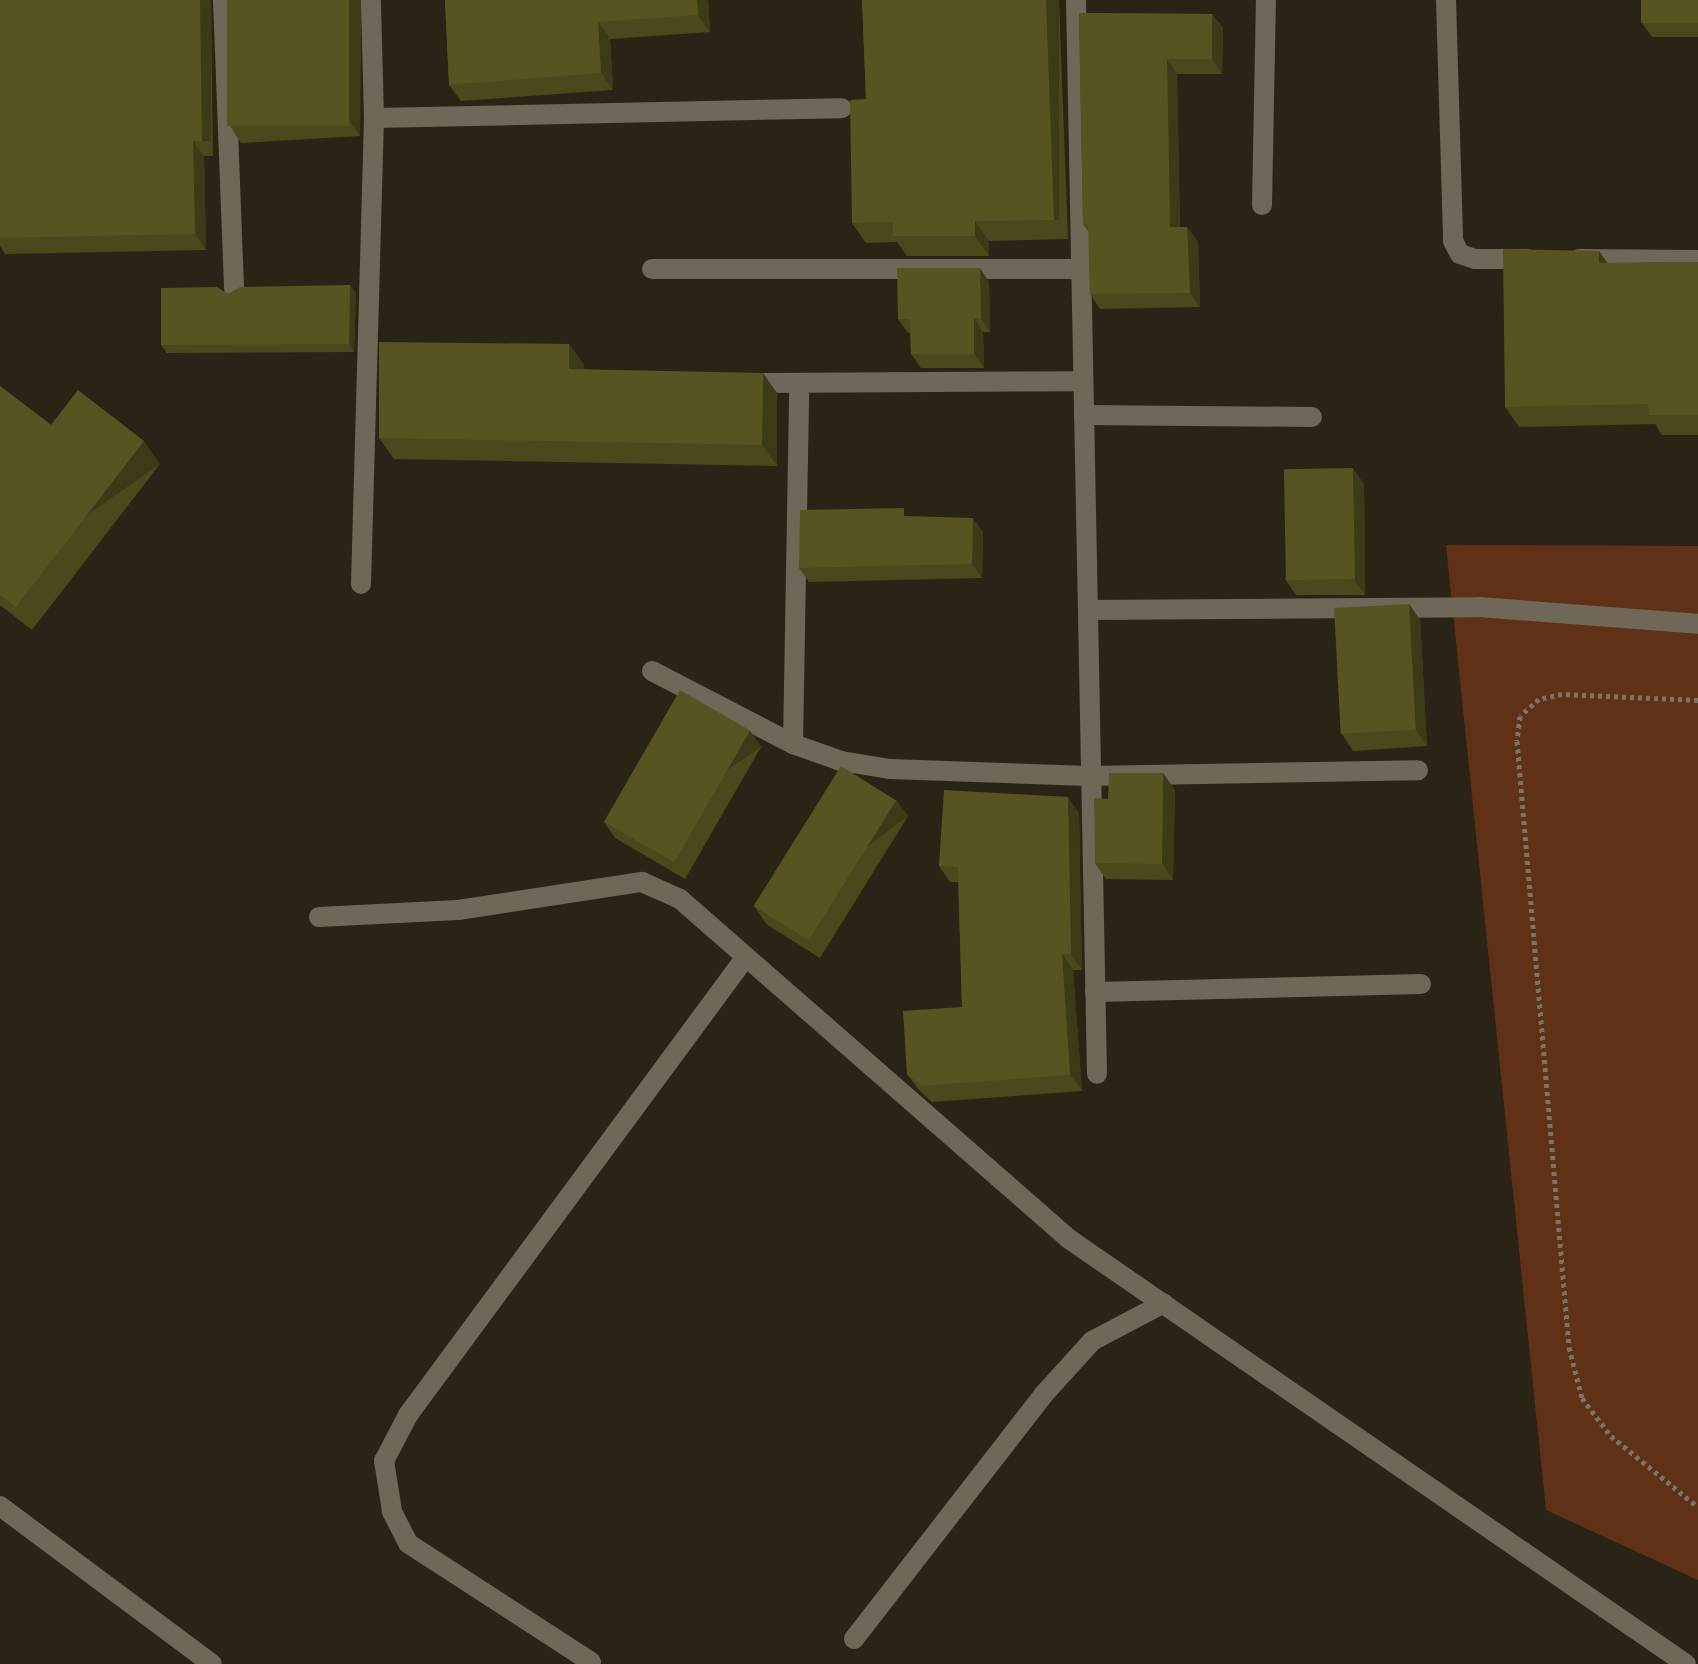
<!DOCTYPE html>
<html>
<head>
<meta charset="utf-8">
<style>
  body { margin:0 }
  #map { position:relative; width:1698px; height:1664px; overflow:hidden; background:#2a2416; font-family:"Archivo Narrow",sans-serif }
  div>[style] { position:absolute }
  .green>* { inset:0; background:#603116 }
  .path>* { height:5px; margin-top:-2.5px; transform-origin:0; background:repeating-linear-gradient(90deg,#797468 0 4px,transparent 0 8px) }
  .lane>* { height:20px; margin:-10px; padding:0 10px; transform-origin:10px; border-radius:10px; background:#6f6858 }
  .street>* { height:20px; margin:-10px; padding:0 10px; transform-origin:10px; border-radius:10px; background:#6f6858 }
  .wall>* { inset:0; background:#4b481c }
  .shaded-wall>* { inset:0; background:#3d3b17; transform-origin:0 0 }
  .building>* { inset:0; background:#575421; transform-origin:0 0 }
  span { translate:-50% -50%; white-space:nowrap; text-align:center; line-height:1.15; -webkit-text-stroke:7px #2a2416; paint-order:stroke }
</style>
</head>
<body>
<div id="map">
  <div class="green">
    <div style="clip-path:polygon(1446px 545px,1698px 546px,1698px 1580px,1546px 1510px)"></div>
  </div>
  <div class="path">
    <div style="left:1698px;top:700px;width:136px;rotate:-177.5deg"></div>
    <div style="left:1562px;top:694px;width:24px;rotate:168deg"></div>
    <div style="left:1539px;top:699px;width:25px;rotate:138deg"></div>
    <div style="left:1520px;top:716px;width:25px;rotate:97deg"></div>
    <div style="left:1517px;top:741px;width:608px;rotate:85.1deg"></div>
    <div style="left:1569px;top:1347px;width:53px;rotate:75.7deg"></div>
    <div style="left:1582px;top:1398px;width:48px;rotate:52.7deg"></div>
    <div style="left:1611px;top:1436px;width:112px;rotate:39.2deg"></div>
  </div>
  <div class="lane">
    <div style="left:854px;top:1639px;width:310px;rotate:-52.2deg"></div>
    <div style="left:1044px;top:1394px;width:72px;rotate:-47.8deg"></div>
    <div style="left:1092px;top:1341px;width:81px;rotate:-27.8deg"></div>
    <div style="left:591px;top:1662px;width:218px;rotate:-147deg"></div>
    <div style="left:408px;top:1543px;width:36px;rotate:-117deg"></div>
    <div style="left:392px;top:1511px;width:51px;rotate:-99.1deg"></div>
    <div style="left:384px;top:1461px;width:52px;rotate:-62.4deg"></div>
    <div style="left:408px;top:1415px;width:568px;rotate:-53.59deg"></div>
  </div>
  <div class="street">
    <div style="left:223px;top:0;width:289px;rotate:87.8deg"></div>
    <div style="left:1076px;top:0;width:1074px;rotate:88.88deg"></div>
    <div style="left:1446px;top:0;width:241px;rotate:88.3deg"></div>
    <div style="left:1453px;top:241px;width:15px;rotate:62deg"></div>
    <div style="left:1460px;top:254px;width:16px;rotate:18deg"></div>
    <div style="left:1475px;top:259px;width:52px"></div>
    <div style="left:374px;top:118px;width:468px;rotate:-1.2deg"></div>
    <div style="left:1262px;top:205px;width:205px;rotate:-88.9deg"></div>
    <div style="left:1579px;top:259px;width:119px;rotate:0.5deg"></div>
    <div style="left:652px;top:269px;width:429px"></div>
    <div style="left:743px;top:383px;width:340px;rotate:-0.3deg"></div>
    <div style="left:1084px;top:415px;width:228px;rotate:0.5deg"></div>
    <div style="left:361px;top:584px;width:466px;rotate:-88.4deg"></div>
    <div style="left:374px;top:118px;width:118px;rotate:-91.5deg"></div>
    <div style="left:1088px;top:610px;width:391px;rotate:-0.4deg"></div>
    <div style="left:1479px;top:607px;width:220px;rotate:4.4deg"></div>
    <div style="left:652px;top:671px;width:159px;rotate:27.4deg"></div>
    <div style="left:793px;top:744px;width:51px;rotate:19.5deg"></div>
    <div style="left:841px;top:761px;width:50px;rotate:9.3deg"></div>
    <div style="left:890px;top:769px;width:199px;rotate:2deg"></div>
    <div style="left:1089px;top:776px;width:329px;rotate:-1deg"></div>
    <div style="left:793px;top:744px;width:360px;rotate:-89deg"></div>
    <div style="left:319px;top:917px;width:139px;rotate:-2.9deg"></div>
    <div style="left:458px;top:910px;width:186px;rotate:-8.7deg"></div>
    <div style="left:642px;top:882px;width:42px;rotate:24.1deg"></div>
    <div style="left:680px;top:899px;width:517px;rotate:41.15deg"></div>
    <div style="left:1069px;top:1239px;width:749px;rotate:34.56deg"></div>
    <div style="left:1095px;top:992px;width:326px;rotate:-1.4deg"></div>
    <div style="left:0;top:1506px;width:264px;rotate:36.7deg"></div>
  </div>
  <div class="wall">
    <div style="clip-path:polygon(0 0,211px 0,213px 156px,204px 156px,206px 250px,5px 254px,0 246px)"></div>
    <div style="clip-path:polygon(227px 0,361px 0,360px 136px,241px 143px,230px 126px)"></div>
    <div style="clip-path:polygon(445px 0,708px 0,710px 32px,610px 39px,613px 90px,461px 101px,449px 85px)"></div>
    <div style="clip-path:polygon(862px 0,1059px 0,1068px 239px,989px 241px,989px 256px,907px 256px,897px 242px,866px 243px,852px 223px,866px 99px)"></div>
    <div style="clip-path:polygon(1698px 0,1698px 37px,1652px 37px,1642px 23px)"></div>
    <div style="clip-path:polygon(1079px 13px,1212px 14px,1223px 28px,1222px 74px,1177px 74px,1180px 227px,1187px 227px,1198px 242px,1200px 307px,1100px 309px,1090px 294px,1089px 232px,1083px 224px)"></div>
    <div style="clip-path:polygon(1599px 251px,1607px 263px,1698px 262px,1698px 435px,1662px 435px,1655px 424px,1519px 427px,1505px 407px)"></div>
    <div style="clip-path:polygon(989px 282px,990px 332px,983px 332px,984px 368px,921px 368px,911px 354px,910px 333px,908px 333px,898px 319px)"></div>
    <div style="clip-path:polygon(350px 285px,356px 293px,354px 352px,167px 353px,161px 345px,228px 294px)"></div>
    <div style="clip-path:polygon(569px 344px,584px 365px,584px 369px,777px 393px,777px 466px,394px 459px,379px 438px)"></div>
    <div style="clip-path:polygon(0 386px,51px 425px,160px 464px,32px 630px,0 605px)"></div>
    <div style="clip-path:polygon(1364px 484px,1365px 595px,1296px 595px,1285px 579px)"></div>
    <div style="clip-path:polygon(910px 517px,983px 532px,982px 578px,809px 582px,799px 568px)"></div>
    <div style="clip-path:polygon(1409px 604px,1420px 620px,1427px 746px,1353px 751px,1342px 734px)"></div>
    <div style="clip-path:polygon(750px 731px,761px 747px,685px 879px,615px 838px,604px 822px)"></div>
    <div style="clip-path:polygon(1175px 790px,1173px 880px,1106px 879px,1095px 863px,1108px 799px)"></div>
    <div style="clip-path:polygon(896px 800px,908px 816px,820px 958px,766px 924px,755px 907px)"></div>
    <div style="clip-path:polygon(1079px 813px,1082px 970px,1073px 970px,1082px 1091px,932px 1102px,919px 1090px,907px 1074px,962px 1007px,958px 882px,950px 882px,939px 866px)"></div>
  </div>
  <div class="shaded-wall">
    <div style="left:200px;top:0;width:11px;height:141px"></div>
    <div style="clip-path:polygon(349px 0,361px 0,360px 136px,349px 120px)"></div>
    <div style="clip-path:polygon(697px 0,708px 0,710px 32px,698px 15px)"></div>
    <div style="left:1046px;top:0;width:13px;height:220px"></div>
    <div style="clip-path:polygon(1212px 14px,1223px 28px,1222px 74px,1212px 59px)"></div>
    <div style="clip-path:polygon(598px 22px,610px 39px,613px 90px,601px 73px)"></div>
    <div style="clip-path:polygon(1167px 59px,1177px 74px,1180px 242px,1170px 227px)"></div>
    <div style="clip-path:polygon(193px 141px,204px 156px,206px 250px,195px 234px)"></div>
    <div style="clip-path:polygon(975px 221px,989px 241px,989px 256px,975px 236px)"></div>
    <div style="clip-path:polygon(1187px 227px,1198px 242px,1200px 307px,1190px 293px)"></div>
    <div style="clip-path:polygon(1599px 251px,1613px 271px,1599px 263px)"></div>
    <div style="clip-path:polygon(980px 268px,989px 282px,990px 332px,981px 318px)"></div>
    <div style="clip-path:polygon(350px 285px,356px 293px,354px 352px,349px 344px)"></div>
    <div style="clip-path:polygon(974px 318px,983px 332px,984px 368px,974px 354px)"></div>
    <div style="clip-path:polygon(569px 344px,584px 365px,584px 390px,569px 369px)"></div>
    <div style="clip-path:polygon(763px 373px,777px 393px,777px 466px,762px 445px)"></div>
    <div style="left:144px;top:441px;width:28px;height:210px;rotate:55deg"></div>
    <div style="clip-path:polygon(1353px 468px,1364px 484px,1365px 595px,1354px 579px)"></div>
    <div style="clip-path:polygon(973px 518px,983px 532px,982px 578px,972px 564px)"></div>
    <div style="clip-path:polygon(1409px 604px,1420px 620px,1427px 746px,1416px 730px)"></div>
    <div style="left:750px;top:731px;width:19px;height:151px;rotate:55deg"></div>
    <div style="clip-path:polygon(1163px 773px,1175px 790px,1173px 880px,1162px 864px)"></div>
    <div style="clip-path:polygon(1068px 797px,1079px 813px,1082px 970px,1071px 954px)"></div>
    <div style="left:896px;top:800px;width:20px;height:167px;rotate:53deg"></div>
    <div style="clip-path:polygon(1062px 954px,1073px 970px,1082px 1091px,1070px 1075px)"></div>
  </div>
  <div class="building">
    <div style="clip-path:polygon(0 0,200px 0,202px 141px,193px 141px,195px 234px,0 238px)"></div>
    <div style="left:227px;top:0;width:122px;height:126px"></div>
    <div style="clip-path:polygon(445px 0,697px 0,698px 15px,598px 22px,601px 73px,449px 85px)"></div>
    <div style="clip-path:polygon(862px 0,1046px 0,1054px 220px,975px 221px,975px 236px,893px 236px,893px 222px,852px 223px,850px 100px,866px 99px)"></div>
    <div style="left:1641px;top:0;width:57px;height:23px"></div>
    <div style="clip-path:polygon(1079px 13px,1212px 14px,1212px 59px,1167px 59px,1170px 227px,1187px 227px,1190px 293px,1090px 294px,1088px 224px,1083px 224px)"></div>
    <div style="clip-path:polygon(1503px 249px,1599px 251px,1599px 263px,1698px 262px,1698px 415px,1649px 415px,1648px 404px,1505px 407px)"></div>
    <div style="clip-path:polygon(897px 268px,980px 268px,981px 318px,974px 318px,974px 354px,911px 354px,910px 319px,898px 319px)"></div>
    <div style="clip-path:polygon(350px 285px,349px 344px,161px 345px,161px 288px,217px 287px,228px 294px,240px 287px)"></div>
    <div style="clip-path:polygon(379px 342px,569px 344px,569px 369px,763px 373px,762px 445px,379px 438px)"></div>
    <div style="clip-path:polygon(0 386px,51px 425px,78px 390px,144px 441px,16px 607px,0 595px)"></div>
    <div style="left:1353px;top:468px;width:111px;height:69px;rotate:89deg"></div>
    <div style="clip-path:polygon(904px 508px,904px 516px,973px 518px,972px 564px,799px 568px,800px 510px)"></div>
    <div style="left:1409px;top:604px;width:126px;height:75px;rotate:87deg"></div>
    <div style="left:680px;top:690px;width:81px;height:152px;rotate:30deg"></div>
    <div style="left:841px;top:766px;width:65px;height:165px;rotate:32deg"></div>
    <div style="clip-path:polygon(1109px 773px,1163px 773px,1162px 864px,1095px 863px,1094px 798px,1108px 799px)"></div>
    <div style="clip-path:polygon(944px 790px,1068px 797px,1071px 954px,1062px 954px,1070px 1075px,921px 1086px,907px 1074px,903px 1011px,962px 1007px,958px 867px,939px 866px)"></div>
  </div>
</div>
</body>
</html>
